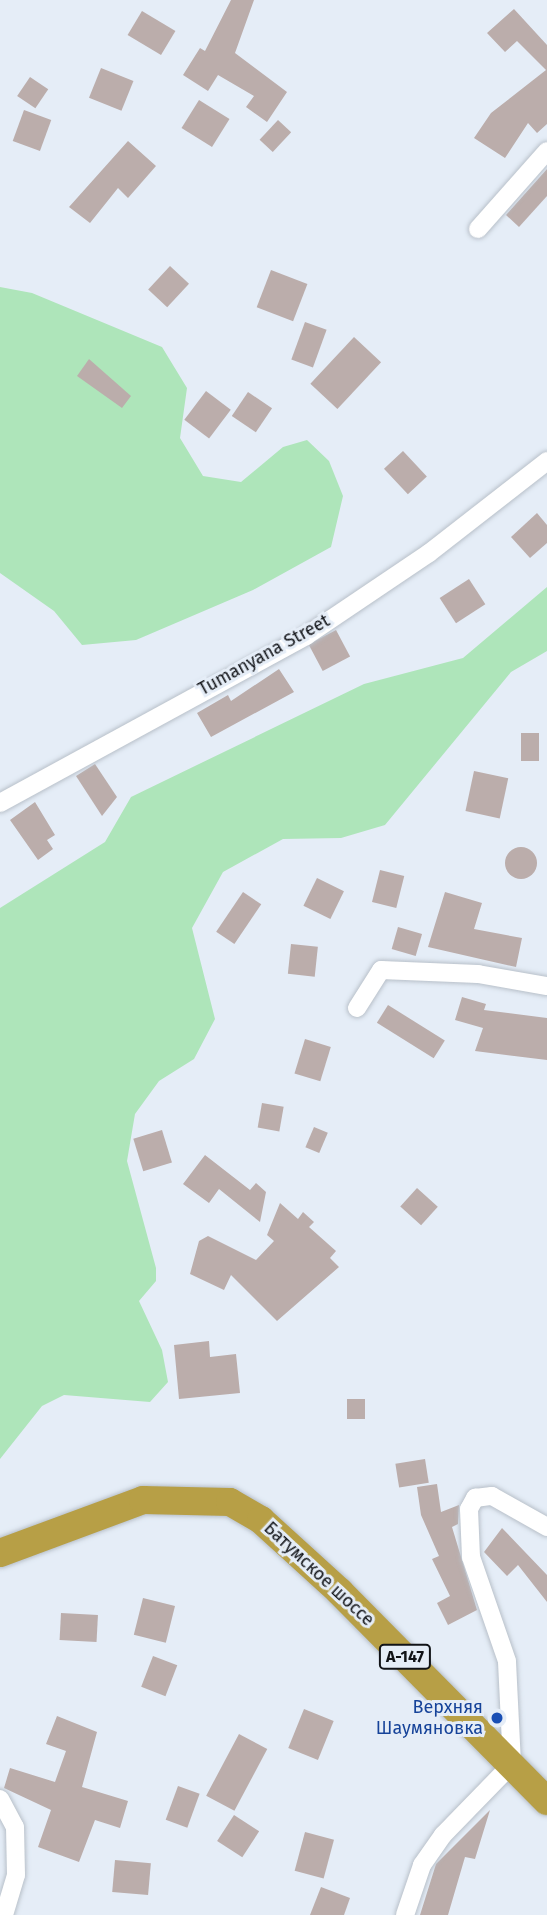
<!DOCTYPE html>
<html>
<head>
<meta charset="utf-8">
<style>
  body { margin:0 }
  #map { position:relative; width:547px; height:1915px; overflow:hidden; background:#e5edf7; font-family:"Fira Sans",sans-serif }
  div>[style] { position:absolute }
  .green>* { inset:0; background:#aee5ba }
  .building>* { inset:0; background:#bbadab; transform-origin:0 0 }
  .round { border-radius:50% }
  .roads { filter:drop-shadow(0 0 2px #b8c0c9) drop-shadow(0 0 2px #b8c0c9) }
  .minor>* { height:18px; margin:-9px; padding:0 9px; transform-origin:9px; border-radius:9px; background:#fff }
  .trunk>* { height:28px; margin:-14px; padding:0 14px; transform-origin:14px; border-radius:14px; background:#b79f46 }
  .dots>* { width:19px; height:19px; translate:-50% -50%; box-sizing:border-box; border:4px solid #e5edf7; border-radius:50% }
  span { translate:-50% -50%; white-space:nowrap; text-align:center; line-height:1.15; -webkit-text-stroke:6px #e5edf7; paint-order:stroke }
  .shield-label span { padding:2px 5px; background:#e5edf7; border:2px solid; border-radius:5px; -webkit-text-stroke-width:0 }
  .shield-label { font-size:16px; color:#111317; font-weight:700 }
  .street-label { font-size:18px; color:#111317 }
  .transit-label { font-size:18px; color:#164399 }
  .right { translate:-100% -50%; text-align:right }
</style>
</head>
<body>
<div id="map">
  <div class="green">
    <div style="clip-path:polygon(0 287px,32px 293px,162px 347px,187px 388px,180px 438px,203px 476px,241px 482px,283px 447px,307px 440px,329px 461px,343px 496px,331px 547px,253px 590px,136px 640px,82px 645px,54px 611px,0 573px)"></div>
    <div style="clip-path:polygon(547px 587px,547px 651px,511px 672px,385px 825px,341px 838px,283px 839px,223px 872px,192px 928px,215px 1019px,194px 1059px,159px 1081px,135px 1114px,127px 1161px,156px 1268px,156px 1281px,139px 1301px,162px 1350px,168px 1382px,150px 1402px,64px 1395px,42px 1406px,0 1459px,0 908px,105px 842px,131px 797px,364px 684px,463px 658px)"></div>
  </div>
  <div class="building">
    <div style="clip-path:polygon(231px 0,254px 0,235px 53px,287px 92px,267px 122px,246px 107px,254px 96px,218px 75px,208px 91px,183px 75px,200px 48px,205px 51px)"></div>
    <div style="clip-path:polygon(514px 9px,547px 45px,547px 124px,537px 133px,528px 123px,505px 158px,474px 138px,491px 113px,546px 70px,517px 41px,505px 52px,487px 33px)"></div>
    <div style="left:142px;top:11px;width:39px;height:28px;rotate:31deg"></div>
    <div style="left:101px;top:68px;width:35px;height:32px;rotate:22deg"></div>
    <div style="left:30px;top:77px;width:22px;height:23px;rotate:34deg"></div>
    <div style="left:199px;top:100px;width:36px;height:33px;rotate:32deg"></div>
    <div style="left:24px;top:110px;width:29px;height:33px;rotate:20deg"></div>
    <div style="left:278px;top:120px;width:18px;height:27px;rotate:43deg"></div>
    <div style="clip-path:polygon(128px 141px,156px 166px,128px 198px,118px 188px,90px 223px,69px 207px)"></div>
    <div style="clip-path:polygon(547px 169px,547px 196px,519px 227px,506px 215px)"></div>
    <div style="left:170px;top:266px;width:26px;height:32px;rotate:43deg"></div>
    <div style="left:271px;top:270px;width:39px;height:40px;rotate:21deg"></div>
    <div style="left:305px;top:322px;width:23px;height:40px;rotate:20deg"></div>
    <div style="left:354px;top:337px;width:37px;height:64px;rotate:43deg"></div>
    <div style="clip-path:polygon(89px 359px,131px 396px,122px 408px,77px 376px)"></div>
    <div style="left:206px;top:391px;width:31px;height:36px;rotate:37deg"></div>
    <div style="left:248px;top:392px;width:29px;height:29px;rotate:34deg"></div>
    <div style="left:403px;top:451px;width:35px;height:26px;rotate:47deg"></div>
    <div style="clip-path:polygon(537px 513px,547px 525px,547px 543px,530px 558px,511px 537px)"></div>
    <div style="left:469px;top:579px;width:30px;height:35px;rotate:57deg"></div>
    <div style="left:336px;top:630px;width:30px;height:31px;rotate:62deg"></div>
    <div style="clip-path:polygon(279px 669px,294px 692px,211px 737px,197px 713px,228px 695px,231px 701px)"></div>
    <div style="left:539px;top:733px;width:28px;height:18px;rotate:90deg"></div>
    <div style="clip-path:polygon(95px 764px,117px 797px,102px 816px,76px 776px)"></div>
    <div style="left:474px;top:771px;width:35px;height:41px;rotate:12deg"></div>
    <div style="clip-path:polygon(35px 802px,55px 835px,47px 840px,53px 849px,38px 860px,10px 820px)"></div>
    <div class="round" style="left:505px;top:847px;width:32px;height:32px"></div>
    <div style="left:380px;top:870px;width:25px;height:33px;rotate:14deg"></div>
    <div style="left:317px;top:878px;width:30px;height:31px;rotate:26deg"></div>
    <div style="left:243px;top:892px;width:22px;height:48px;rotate:34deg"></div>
    <div style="clip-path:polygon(445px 892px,482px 903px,474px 929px,522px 938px,516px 967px,428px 947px)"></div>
    <div style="left:398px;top:927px;width:25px;height:23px;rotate:16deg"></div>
    <div style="left:291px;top:944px;width:27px;height:30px;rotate:6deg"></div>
    <div style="clip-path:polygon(462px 997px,486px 1004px,484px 1010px,547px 1018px,547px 1060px,475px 1051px,483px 1028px,455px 1020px)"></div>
    <div style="left:388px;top:1005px;width:67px;height:21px;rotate:32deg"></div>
    <div style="left:305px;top:1039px;width:27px;height:36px;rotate:17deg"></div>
    <div style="left:262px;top:1103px;width:22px;height:25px;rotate:10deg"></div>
    <div style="left:314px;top:1127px;width:15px;height:22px;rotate:23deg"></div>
    <div style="left:162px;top:1130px;width:34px;height:30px;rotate:73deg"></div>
    <div style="clip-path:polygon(205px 1155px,250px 1190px,256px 1183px,266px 1192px,260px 1222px,219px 1189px,209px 1203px,183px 1184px)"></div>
    <div style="left:417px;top:1188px;width:28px;height:25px;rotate:42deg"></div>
    <div style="clip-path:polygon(280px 1203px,298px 1219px,303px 1212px,314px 1222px,309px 1227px,336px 1251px,330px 1258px,339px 1267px,277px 1321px,231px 1275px,224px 1290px,190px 1274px,199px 1241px,208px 1236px,256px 1260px,274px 1241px,267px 1235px)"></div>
    <div style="clip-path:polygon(209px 1341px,210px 1357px,236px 1354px,240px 1393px,179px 1399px,174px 1345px)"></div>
    <div style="left:347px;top:1399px;width:18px;height:20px"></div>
    <div style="left:425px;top:1459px;width:24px;height:30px;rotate:81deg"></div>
    <div style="clip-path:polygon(437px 1484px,441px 1512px,459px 1505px,458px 1524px,452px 1527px,477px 1610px,448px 1625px,437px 1603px,450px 1596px,432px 1559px,439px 1556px,421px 1515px,417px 1487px)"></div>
    <div style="clip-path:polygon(502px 1528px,547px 1575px,547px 1602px,518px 1565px,507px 1576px,484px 1552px)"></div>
    <div style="left:143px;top:1598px;width:33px;height:38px;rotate:14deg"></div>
    <div style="left:61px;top:1613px;width:37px;height:27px;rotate:3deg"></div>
    <div style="left:153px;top:1656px;width:26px;height:33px;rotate:21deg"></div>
    <div style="left:304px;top:1709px;width:32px;height:42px;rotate:22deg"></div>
    <div style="clip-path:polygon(57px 1716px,97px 1732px,82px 1787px,128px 1801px,120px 1828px,95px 1820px,79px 1862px,38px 1847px,51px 1810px,4px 1788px,10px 1768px,55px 1782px,66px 1751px,46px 1744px)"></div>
    <div style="left:239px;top:1734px;width:32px;height:70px;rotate:28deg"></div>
    <div style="left:178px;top:1786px;width:23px;height:36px;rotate:20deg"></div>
    <div style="clip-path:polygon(490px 1810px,475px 1859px,465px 1857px,448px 1915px,420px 1915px,436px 1864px)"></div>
    <div style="left:234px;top:1815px;width:30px;height:31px;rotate:33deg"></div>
    <div style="left:305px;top:1832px;width:30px;height:40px;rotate:15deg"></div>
    <div style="left:115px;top:1860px;width:36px;height:32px;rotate:5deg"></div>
    <div style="clip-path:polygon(321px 1887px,350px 1898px,344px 1915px,310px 1915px)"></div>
  </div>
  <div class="roads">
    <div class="minor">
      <div style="left:478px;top:229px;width:104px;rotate:-48.5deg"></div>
      <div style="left:0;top:803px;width:349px;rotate:-28.6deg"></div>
      <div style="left:306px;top:636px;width:148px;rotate:-34deg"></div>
      <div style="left:429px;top:553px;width:150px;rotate:-37.9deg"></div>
      <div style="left:357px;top:1008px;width:45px;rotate:-57.7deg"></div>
      <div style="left:381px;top:970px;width:97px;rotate:2.4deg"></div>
      <div style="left:478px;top:974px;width:70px;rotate:9.9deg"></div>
      <div style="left:0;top:1799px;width:32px;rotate:62deg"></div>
      <div style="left:15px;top:1827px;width:48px;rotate:88.8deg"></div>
      <div style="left:16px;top:1875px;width:42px;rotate:106.7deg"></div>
      <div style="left:405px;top:1915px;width:53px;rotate:-71.2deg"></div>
      <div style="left:422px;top:1865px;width:37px;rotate:-55deg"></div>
      <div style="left:443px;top:1835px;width:99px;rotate:-45.8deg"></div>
      <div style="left:512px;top:1764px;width:103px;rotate:-92.8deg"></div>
      <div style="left:507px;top:1661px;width:110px;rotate:-109.1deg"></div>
      <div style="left:471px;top:1557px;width:48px;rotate:-92.4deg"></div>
      <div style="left:469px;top:1509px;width:13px;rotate:-61deg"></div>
      <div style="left:475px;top:1498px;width:17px;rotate:-7deg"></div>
      <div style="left:492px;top:1496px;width:63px;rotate:29.4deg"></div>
    </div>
    <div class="trunk">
      <div style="left:0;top:1553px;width:153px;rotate:-20.3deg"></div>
      <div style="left:143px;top:1500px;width:87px;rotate:1.3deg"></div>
      <div style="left:230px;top:1502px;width:36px;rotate:30deg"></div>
      <div style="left:261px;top:1520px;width:107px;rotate:42.3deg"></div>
      <div style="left:340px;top:1592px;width:294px;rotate:45.3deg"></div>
    </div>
  </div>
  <div class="dots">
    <div style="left:497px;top:1718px;background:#1a4fb4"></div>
  </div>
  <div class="shield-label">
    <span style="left:405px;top:1657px">А-147</span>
  </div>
  <div class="street-label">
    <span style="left:264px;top:655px;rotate:-29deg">Tumanyana Street</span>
    <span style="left:319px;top:1574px;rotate:43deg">Батумское шоссе</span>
  </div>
  <div class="transit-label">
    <span class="right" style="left:483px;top:1718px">Верхняя<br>Шаумяновка</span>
  </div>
</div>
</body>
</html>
